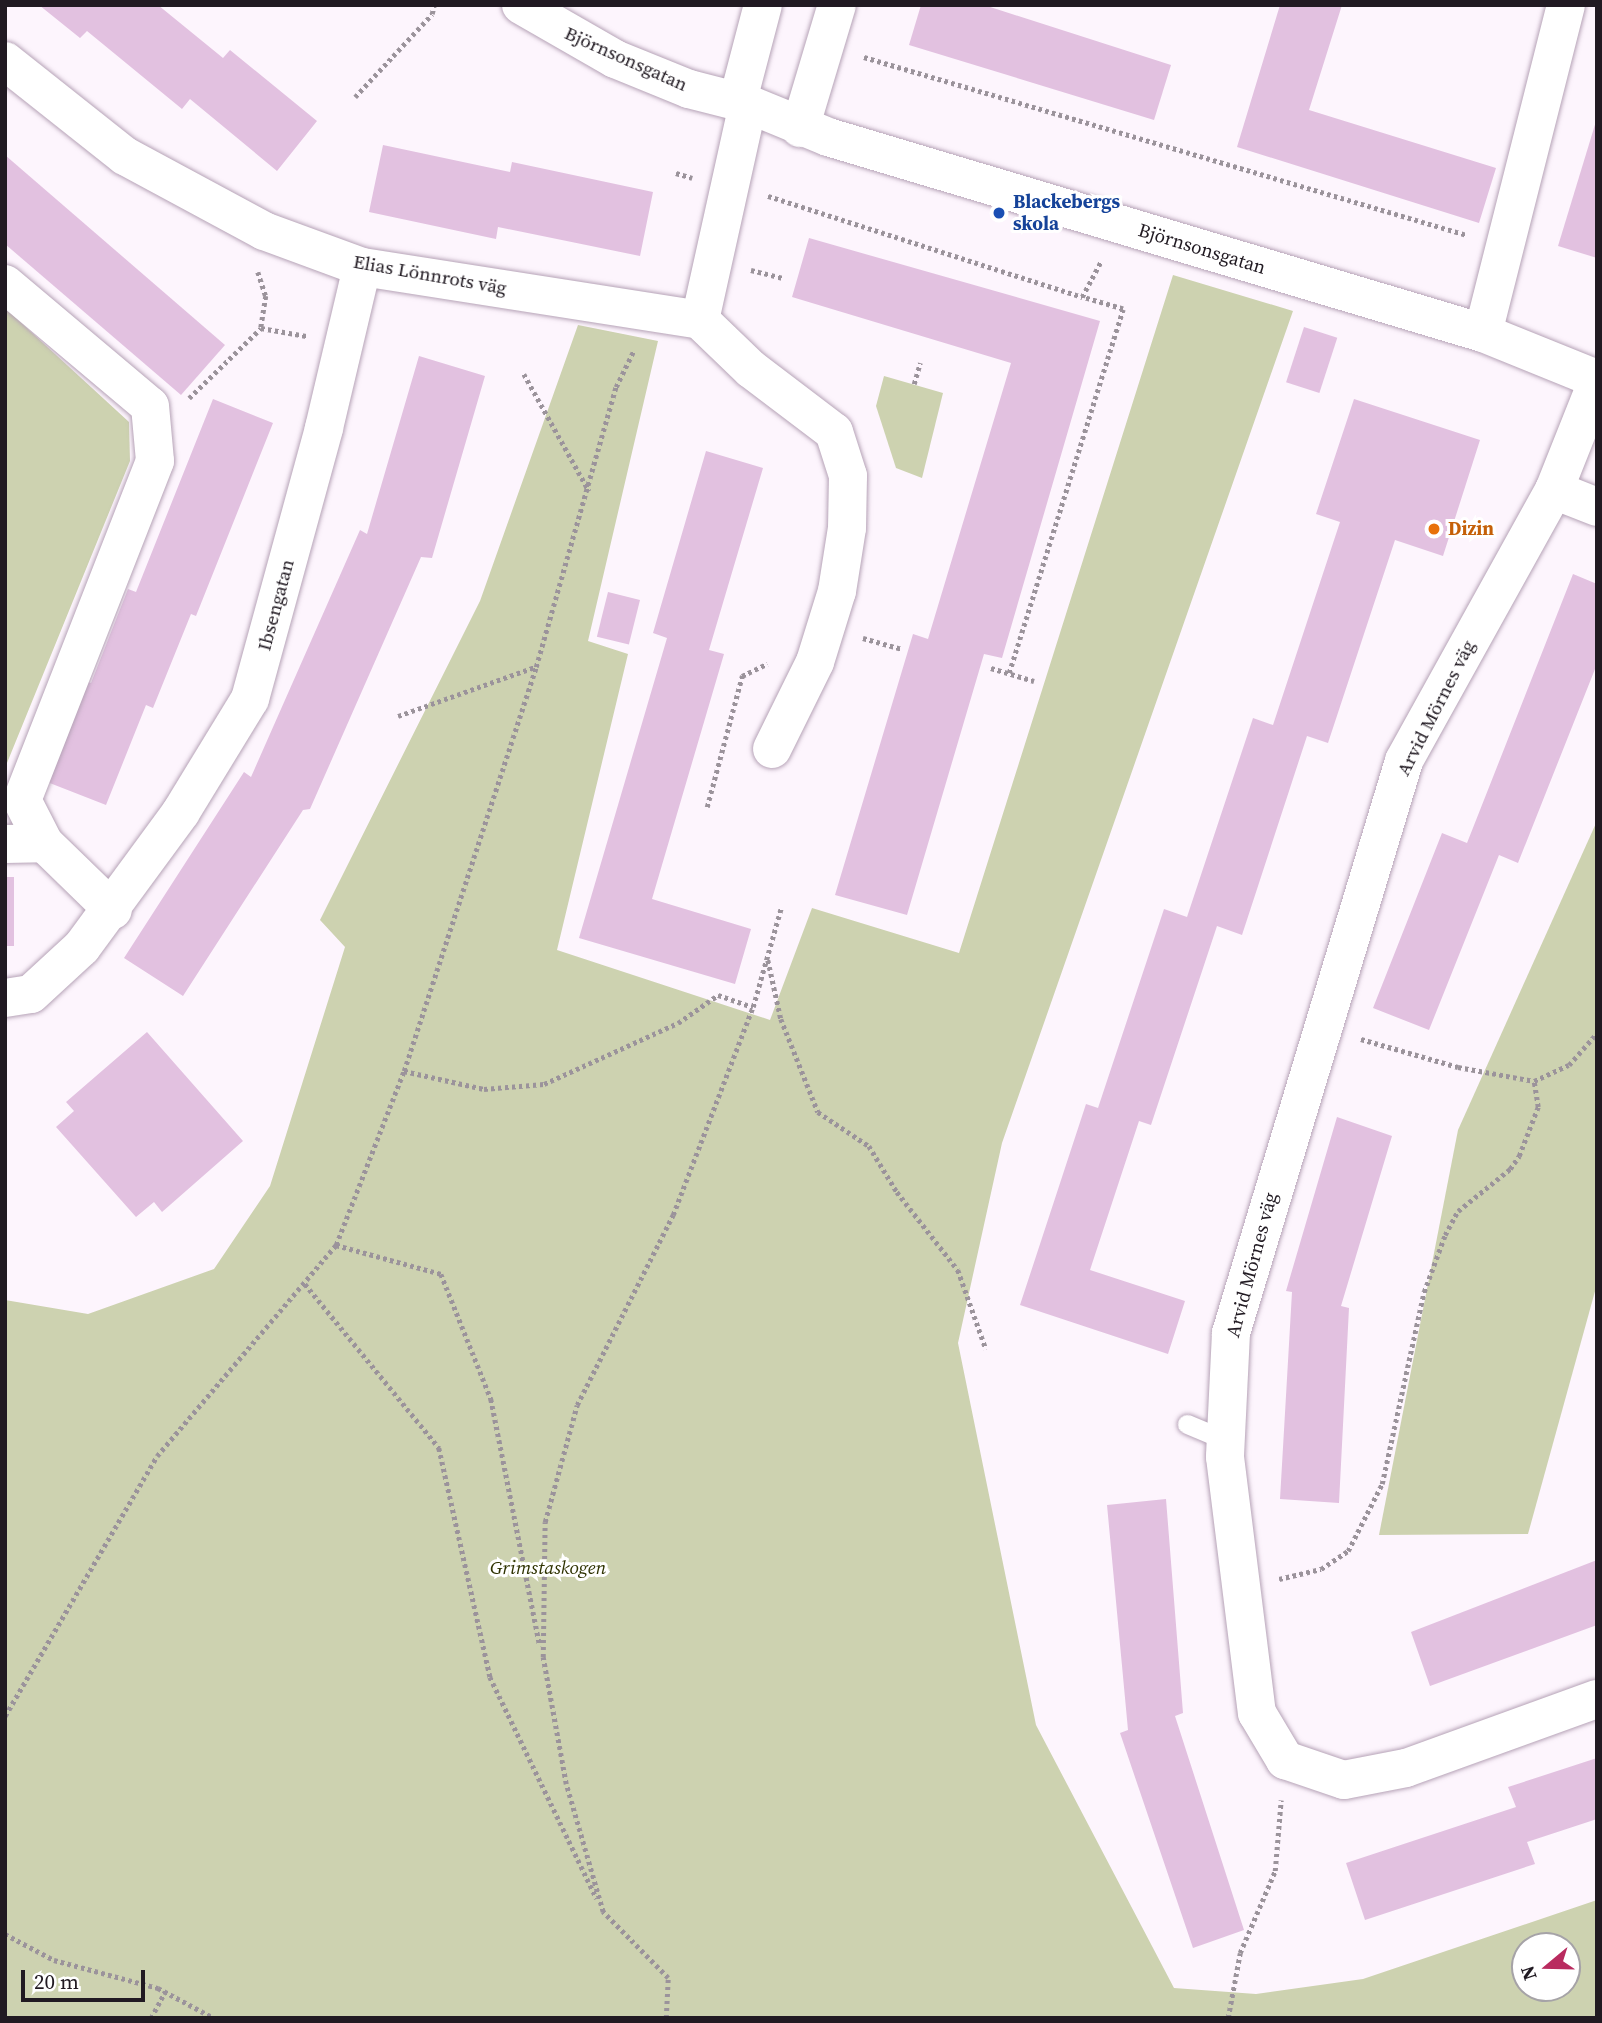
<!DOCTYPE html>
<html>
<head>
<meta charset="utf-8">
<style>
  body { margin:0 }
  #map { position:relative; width:1602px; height:2023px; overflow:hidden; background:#fdf5fd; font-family:"Source Serif 4",serif }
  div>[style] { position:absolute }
  .green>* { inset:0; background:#cdd2b0 }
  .building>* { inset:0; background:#e2c1e0; transform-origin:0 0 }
  .path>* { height:4.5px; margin-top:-2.25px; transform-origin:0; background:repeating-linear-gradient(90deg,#9b939b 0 3.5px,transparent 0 7px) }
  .roads { filter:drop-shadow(0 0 2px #b6a3b7) drop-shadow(0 0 2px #b6a3b7) }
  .service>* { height:19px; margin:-9.5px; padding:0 9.5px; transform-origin:9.5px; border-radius:9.5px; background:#fff }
  .minor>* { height:38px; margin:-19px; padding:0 19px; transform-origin:19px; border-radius:19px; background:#fff }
  .dots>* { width:19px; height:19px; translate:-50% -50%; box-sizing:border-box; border:4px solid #fff; border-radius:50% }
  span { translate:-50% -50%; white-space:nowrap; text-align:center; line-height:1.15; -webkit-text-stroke:6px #fff; paint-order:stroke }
  .street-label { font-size:19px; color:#211a22 }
  .transit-label { font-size:19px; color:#164399; font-weight:700 }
  .left { translate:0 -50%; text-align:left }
  .food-label { font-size:19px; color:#c56008; font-weight:700 }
  .park-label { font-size:19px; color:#2e3200; font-style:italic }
  .frame { position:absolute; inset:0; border:7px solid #211a22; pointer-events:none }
  .north { position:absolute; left:1511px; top:1932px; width:70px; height:70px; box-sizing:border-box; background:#fff; border:2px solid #a6a3a7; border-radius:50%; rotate:251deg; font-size:19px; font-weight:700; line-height:28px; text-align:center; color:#211a22 }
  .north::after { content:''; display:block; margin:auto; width:24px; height:32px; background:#b92b5f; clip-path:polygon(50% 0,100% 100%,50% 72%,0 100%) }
  .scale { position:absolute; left:21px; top:1970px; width:124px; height:32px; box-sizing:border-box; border:4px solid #211a22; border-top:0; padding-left:9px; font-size:21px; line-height:24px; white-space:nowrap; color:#211a22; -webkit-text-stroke:5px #fff; paint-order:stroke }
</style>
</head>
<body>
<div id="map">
  <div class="green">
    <div style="clip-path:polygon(evenodd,1173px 275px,1293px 311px,1002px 1143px,958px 1343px,1036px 1725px,1174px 1988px,1256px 1994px,1363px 1979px,1597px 1900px,1597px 2018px,5px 2018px,5px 1300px,88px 1314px,214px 1269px,270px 1186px,345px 947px,320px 920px,480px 601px,578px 325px,658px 341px,588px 641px,628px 654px,557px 950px,770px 1020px,812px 908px,959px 953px,1173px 275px,1567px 1946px,1567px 1988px,1525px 1988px,1525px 1946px,1567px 1946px)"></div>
    <div style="clip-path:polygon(5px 308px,129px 422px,130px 461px,7px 763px,5px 789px)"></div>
    <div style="clip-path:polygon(884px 376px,943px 393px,922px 478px,896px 468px,876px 406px)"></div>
    <div style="clip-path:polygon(1597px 821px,1597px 1284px,1528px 1534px,1379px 1535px,1458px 1130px)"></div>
  </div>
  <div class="building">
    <div style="clip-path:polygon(39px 5px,158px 5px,223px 58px,230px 50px,317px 121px,277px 171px,190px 99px,182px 109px,87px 31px,80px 38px)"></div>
    <div style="clip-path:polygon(921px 5px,984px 5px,1171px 65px,1154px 120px,909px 45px)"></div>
    <div style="clip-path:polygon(1280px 5px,1342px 5px,1309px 110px,1496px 168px,1479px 223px,1237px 147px)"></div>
    <div style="clip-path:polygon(1597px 118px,1597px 258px,1558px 246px)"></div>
    <div style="clip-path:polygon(383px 145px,510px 172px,512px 162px,653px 192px,640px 256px,498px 227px,496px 239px,369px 212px)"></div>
    <div style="clip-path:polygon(5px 155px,225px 345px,181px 395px,5px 244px)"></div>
    <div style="clip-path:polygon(809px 238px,1100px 321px,1002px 658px,984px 654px,907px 915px,835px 895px,913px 634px,928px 639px,1011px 363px,792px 297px)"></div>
    <div style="left:1304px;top:327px;width:35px;height:58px;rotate:18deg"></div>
    <div style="clip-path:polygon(419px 356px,485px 376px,432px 558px,421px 557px,310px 809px,303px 810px,183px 996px,124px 958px,244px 772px,251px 777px,360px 530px,367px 534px)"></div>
    <div style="clip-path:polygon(213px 399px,273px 423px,196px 616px,191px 614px,153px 708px,146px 705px,106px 805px,42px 780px,82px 680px,91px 683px,128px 589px,136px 592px)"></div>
    <div style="clip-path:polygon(1354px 399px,1480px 440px,1443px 556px,1395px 540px,1328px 743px,1307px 736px,1242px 935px,1217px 926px,1151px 1125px,1139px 1121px,1090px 1270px,1185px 1301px,1168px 1354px,1020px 1305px,1086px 1104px,1098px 1108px,1164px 909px,1187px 917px,1253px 718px,1273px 725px,1340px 522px,1316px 514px)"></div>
    <div style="clip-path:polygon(706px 451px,763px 468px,709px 650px,724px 654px,652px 899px,751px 929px,735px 984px,579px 938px,667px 638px,653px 633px)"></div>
    <div style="clip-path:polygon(1573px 574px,1597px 584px,1597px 664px,1518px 863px,1499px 855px,1429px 1030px,1373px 1008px,1442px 833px,1467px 843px)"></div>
    <div style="left:608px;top:592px;width:33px;height:46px;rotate:14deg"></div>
    <div style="left:5px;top:877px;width:9px;height:69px"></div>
    <div style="clip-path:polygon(147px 1032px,243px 1141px,162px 1212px,154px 1202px,136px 1217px,56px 1127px,74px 1111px,66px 1102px)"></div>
    <div style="clip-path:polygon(1337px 1117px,1392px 1136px,1341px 1306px,1349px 1308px,1339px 1503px,1280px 1499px,1292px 1292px,1286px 1291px)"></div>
    <div style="clip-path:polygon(1166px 1499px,1183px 1713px,1175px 1716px,1244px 1930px,1193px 1948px,1120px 1733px,1128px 1730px,1107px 1505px)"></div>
    <div style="clip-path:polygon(1597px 1560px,1597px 1625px,1430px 1686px,1411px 1632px)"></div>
    <div style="clip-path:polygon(1597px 1758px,1597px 1819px,1527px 1842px,1535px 1864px,1365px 1920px,1346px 1863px,1516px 1807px,1508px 1787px)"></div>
  </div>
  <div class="path">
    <div style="left:864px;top:57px;width:629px;rotate:16.45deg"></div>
    <div style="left:355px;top:97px;width:113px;rotate:-47.1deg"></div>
    <div style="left:432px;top:14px;width:9px;rotate:-77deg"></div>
    <div style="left:676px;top:173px;width:17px;rotate:17deg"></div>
    <div style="left:768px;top:196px;width:330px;rotate:17.8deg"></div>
    <div style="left:1082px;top:297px;width:40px;rotate:-62deg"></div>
    <div style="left:751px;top:270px;width:34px;rotate:14deg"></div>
    <div style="left:258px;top:272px;width:25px;rotate:72deg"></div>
    <div style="left:266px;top:296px;width:32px;rotate:99deg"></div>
    <div style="left:524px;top:374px;width:134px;rotate:60.9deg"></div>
    <div style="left:914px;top:384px;width:22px;rotate:-74deg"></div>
    <div style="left:189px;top:398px;width:100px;rotate:-44.2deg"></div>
    <div style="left:261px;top:328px;width:46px;rotate:10.1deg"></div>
    <div style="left:863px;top:638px;width:41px;rotate:15.8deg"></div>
    <div style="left:991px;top:668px;width:45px;rotate:16.8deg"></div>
    <div style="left:1009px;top:673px;width:381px;rotate:-72.6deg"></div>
    <div style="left:1123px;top:309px;width:43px;rotate:-163.7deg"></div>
    <div style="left:398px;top:716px;width:145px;rotate:-19.7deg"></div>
    <div style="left:707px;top:807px;width:136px;rotate:-75deg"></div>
    <div style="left:742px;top:676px;width:28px;rotate:-26deg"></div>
    <div style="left:768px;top:960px;width:60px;rotate:77.6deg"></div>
    <div style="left:781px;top:1019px;width:100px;rotate:68.3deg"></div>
    <div style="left:818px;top:1112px;width:61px;rotate:33.7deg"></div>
    <div style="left:869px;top:1146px;width:54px;rotate:58.7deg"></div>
    <div style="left:897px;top:1192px;width:99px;rotate:52deg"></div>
    <div style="left:958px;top:1270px;width:84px;rotate:70.5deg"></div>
    <div style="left:1361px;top:1039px;width:101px;rotate:16.1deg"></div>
    <div style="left:1458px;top:1067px;width:77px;rotate:10.4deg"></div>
    <div style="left:1534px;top:1081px;width:38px;rotate:-25deg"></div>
    <div style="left:1569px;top:1065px;width:43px;rotate:-48.8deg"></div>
    <div style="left:404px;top:1071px;width:82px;rotate:12.7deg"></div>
    <div style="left:484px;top:1089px;width:60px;rotate:-4.8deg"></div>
    <div style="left:544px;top:1084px;width:147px;rotate:-24.5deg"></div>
    <div style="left:678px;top:1023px;width:49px;rotate:-35deg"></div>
    <div style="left:718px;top:995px;width:37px;rotate:19deg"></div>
    <div style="left:753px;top:1007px;width:103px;rotate:-74.2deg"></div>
    <div style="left:336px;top:1245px;width:109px;rotate:15.4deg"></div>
    <div style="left:441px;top:1274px;width:135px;rotate:68.2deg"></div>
    <div style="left:491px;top:1399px;width:252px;rotate:78.8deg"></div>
    <div style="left:305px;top:1284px;width:212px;rotate:50.7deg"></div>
    <div style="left:439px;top:1448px;width:235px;rotate:77.4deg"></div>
    <div style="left:490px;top:1677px;width:246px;rotate:64.3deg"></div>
    <div style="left:1279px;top:1579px;width:43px;rotate:-13.4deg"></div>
    <div style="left:1321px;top:1569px;width:32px;rotate:-34deg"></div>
    <div style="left:1348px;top:1551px;width:75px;rotate:-63.1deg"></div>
    <div style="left:1382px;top:1484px;width:197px;rotate:-77.7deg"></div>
    <div style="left:1424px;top:1292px;width:61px;rotate:-69.8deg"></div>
    <div style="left:1445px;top:1235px;width:27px;rotate:-62deg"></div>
    <div style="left:1458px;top:1211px;width:67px;rotate:-38.9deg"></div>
    <div style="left:1510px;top:1169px;width:16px;rotate:-55deg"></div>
    <div style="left:1519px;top:1156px;width:53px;rotate:-68.8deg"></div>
    <div style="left:1538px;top:1107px;width:26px;rotate:-99deg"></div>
    <div style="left:5px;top:1716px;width:301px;rotate:-59.7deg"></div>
    <div style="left:157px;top:1456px;width:277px;rotate:-49.7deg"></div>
    <div style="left:336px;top:1245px;width:187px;rotate:-68.7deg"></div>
    <div style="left:404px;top:1071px;width:425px;rotate:-71.9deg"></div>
    <div style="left:536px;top:667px;width:291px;rotate:-74.1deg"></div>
    <div style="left:616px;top:387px;width:41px;rotate:-64.1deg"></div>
    <div style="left:5px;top:1934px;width:55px;rotate:28deg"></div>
    <div style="left:54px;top:1960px;width:108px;rotate:15.1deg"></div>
    <div style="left:158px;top:1988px;width:64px;rotate:28.2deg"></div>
    <div style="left:151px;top:2018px;width:30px;rotate:-62deg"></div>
    <div style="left:666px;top:2018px;width:40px;rotate:-87.1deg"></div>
    <div style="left:668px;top:1978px;width:93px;rotate:-134.6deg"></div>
    <div style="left:603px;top:1912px;width:133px;rotate:-106.1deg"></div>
    <div style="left:566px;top:1784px;width:129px;rotate:-100.3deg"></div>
    <div style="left:543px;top:1657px;width:135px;rotate:-89.2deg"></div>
    <div style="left:545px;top:1522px;width:121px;rotate:-74.7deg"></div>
    <div style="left:577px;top:1405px;width:213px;rotate:-63.2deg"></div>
    <div style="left:673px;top:1215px;width:223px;rotate:-69deg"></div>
    <div style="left:1228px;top:2018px;width:66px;rotate:-79.5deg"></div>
    <div style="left:1240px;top:1953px;width:89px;rotate:-66.9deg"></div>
    <div style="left:1275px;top:1871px;width:71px;rotate:-85.2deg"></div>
  </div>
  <div class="roads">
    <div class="service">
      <div style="left:1187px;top:1424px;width:41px;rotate:22.8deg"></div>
    </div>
    <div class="minor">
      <div style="left:521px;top:5px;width:108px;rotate:29.9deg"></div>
      <div style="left:615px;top:59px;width:80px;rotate:22.1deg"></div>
      <div style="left:689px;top:89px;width:61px;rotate:14.3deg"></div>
      <div style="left:748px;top:104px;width:87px;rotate:22.4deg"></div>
      <div style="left:828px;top:137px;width:684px;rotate:16.66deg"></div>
      <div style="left:1483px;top:333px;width:123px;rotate:22deg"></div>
      <div style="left:5px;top:61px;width:153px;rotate:38.4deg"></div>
      <div style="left:125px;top:156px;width:158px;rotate:28.3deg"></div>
      <div style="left:264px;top:231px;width:104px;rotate:20.2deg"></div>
      <div style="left:362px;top:267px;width:342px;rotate:8.9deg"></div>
      <div style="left:738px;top:100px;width:98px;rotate:-75.3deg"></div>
      <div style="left:748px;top:104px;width:221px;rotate:102.5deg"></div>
      <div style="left:700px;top:320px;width:71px;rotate:43.9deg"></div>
      <div style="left:751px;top:369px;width:104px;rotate:37.2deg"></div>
      <div style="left:834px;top:432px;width:46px;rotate:72.3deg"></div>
      <div style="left:848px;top:476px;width:52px;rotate:91.1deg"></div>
      <div style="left:847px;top:528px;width:64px;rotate:99deg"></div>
      <div style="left:837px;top:591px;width:74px;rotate:107.2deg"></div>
      <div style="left:815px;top:662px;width:97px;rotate:116.3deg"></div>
      <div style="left:800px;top:128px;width:128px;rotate:-73.3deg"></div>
      <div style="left:5px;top:284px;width:189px;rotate:40.1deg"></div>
      <div style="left:150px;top:406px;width:55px;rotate:84.8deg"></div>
      <div style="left:155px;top:461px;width:364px;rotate:111.4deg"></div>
      <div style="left:22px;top:800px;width:48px;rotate:62.9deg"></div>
      <div style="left:44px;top:843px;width:96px;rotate:44.2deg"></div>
      <div style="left:1483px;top:333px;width:338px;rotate:-75.8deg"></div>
      <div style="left:1597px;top:382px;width:116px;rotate:111.7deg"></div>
      <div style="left:1554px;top:490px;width:310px;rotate:119deg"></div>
      <div style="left:1404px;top:761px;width:598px;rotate:106.83deg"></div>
      <div style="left:1231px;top:1333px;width:124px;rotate:92.8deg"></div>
      <div style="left:1225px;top:1457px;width:258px;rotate:82.9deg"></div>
      <div style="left:1257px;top:1713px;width:55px;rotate:59.2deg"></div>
      <div style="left:1285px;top:1760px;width:62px;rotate:18.7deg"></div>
      <div style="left:1344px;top:1780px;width:63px;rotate:-11deg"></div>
      <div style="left:1406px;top:1768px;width:203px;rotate:-19.9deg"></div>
      <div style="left:1554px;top:490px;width:46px;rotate:21.6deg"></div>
      <div style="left:5px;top:844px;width:39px;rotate:-1deg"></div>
      <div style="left:5px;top:998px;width:26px;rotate:-9deg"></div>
      <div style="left:31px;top:994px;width:69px;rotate:-42.7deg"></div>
      <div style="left:82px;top:947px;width:167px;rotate:-53.7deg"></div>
      <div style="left:181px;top:812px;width:132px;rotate:-58.6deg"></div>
      <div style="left:250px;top:699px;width:281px;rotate:-74.7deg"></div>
      <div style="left:324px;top:428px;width:165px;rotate:-76.7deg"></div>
    </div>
  </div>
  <div class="dots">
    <div style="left:999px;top:213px;background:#1a4fb4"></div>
    <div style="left:1434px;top:529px;background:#e8710a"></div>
  </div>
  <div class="street-label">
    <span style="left:626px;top:59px;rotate:24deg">Björnsonsgatan</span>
    <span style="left:1202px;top:249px;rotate:17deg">Björnsonsgatan</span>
    <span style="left:430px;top:275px;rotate:10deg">Elias Lönnrots väg</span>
    <span style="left:276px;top:605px;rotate:-75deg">Ibsengatan</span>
    <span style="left:1436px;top:708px;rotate:-63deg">Arvid Mörnes väg</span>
    <span style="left:1252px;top:1265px;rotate:-75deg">Arvid Mörnes väg</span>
  </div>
  <div class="transit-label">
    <span class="left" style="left:1013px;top:213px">Blackebergs<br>skola</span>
  </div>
  <div class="food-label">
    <span class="left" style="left:1448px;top:529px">Dizin</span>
  </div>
  <div class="park-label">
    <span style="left:548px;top:1568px">Grimstaskogen</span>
  </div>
  <div class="frame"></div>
  <div class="north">N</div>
  <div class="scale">20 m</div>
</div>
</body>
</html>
